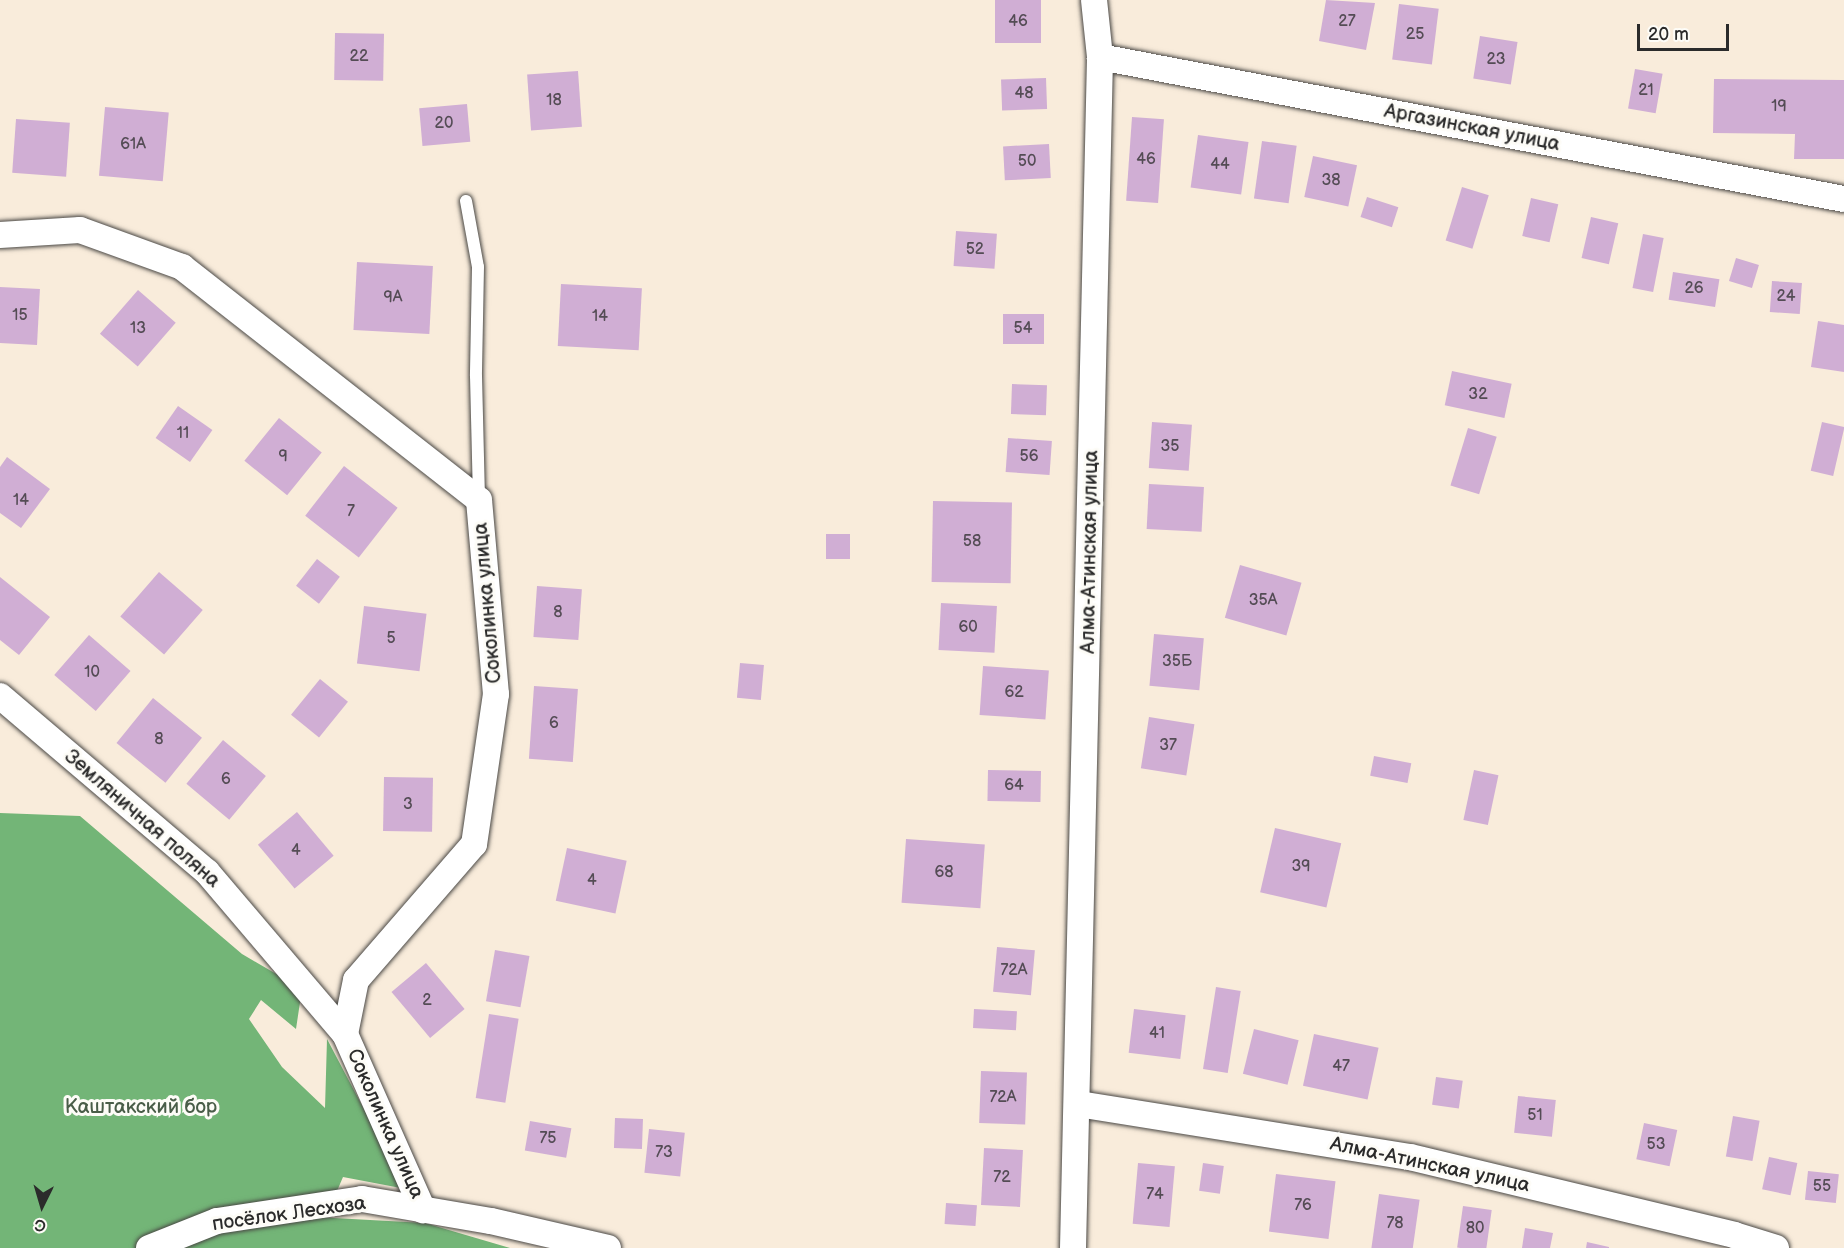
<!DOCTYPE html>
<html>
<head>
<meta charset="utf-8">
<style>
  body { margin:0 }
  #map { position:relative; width:1844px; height:1248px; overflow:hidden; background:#f9ecdb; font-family:"Balsamiq Sans",sans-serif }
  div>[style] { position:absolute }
  .forest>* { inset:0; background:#73b577 }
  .building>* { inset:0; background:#d0aed4; transform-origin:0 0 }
  .roads { filter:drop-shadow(0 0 2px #4a4845) drop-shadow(0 0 2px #4a4845) }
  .service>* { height:12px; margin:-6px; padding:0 6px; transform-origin:6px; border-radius:6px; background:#fff }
  .minor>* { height:26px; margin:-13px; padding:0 13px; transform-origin:13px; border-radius:13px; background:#fff }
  span { translate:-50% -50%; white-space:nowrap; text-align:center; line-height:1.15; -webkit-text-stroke:6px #fdfcf7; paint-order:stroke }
  .number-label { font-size:16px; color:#544c55 }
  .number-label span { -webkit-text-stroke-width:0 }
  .street-label { font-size:20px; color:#2b2b2b }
  .park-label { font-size:20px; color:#495d48 }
  .north { position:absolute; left:12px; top:1176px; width:60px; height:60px; -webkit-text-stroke:4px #fdfcf7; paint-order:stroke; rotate:185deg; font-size:16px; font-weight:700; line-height:24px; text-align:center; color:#2b2b2b }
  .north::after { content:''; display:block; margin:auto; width:21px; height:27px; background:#2b2b2b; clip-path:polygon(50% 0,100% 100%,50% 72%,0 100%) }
  .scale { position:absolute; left:1637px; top:24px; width:92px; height:27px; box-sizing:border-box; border:3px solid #2b2b2b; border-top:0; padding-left:8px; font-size:18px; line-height:21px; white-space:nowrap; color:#2b2b2b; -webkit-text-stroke:4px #fdfcf7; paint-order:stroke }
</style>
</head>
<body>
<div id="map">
  <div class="forest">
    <div style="clip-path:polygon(0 813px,80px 816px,242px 954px,302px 989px,296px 1029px,261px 1000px,249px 1019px,282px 1067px,325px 1108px,327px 1039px,406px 1189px,343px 1177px,331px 1205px,297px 1216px,425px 1223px,510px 1248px,0 1248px)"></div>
  </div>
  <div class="building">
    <div style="left:995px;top:0;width:46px;height:43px"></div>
    <div style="clip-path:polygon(1326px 0,1375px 3px,1366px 50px,1319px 41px)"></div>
    <div style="left:1399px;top:4px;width:40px;height:56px;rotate:7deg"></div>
    <div style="left:335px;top:33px;width:49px;height:47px;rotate:1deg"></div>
    <div style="left:1480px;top:36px;width:38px;height:43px;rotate:9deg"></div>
    <div style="left:1635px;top:69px;width:28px;height:40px;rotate:10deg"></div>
    <div style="left:578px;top:71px;width:56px;height:51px;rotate:86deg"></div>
    <div style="left:1046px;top:78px;width:31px;height:45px;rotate:88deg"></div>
    <div style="clip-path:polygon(1714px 79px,1844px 80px,1844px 159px,1794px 159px,1795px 134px,1713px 133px)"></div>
    <div style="left:467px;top:104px;width:38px;height:48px;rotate:85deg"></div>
    <div style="left:105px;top:107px;width:64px;height:69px;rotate:5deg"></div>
    <div style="left:1132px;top:117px;width:32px;height:84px;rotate:4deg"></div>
    <div style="left:16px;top:119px;width:54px;height:54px;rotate:4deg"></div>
    <div style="left:1198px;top:135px;width:51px;height:53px;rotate:8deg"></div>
    <div style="left:1262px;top:141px;width:35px;height:58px;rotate:8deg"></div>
    <div style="left:1049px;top:144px;width:34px;height:46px;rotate:87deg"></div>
    <div style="left:1313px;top:156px;width:45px;height:42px;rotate:12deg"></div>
    <div style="left:1462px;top:187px;width:28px;height:56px;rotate:17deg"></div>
    <div style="left:1367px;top:197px;width:33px;height:21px;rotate:18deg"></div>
    <div style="left:1531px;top:198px;width:28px;height:39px;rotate:13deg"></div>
    <div style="left:1591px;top:217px;width:28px;height:42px;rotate:13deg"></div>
    <div style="left:956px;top:231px;width:41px;height:35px;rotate:4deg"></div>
    <div style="left:1643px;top:234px;width:21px;height:55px;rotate:11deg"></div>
    <div style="left:1736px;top:258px;width:24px;height:24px;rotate:17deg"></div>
    <div style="left:357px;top:262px;width:76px;height:68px;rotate:3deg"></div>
    <div style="left:1673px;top:272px;width:47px;height:28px;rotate:9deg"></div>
    <div style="left:1772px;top:281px;width:30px;height:31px;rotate:4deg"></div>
    <div style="left:561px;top:284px;width:81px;height:62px;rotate:3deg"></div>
    <div style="left:0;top:287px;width:40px;height:56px;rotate:3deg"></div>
    <div style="left:138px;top:290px;width:50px;height:58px;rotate:41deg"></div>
    <div style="left:1003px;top:314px;width:41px;height:30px"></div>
    <div style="clip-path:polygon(1818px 321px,1844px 325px,1844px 372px,1811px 367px)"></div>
    <div style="left:1452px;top:371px;width:61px;height:35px;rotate:12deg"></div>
    <div style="left:1012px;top:384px;width:35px;height:30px;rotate:2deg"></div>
    <div style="left:178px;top:406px;width:42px;height:39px;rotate:35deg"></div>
    <div style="left:279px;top:418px;width:55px;height:55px;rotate:39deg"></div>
    <div style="left:1152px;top:422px;width:40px;height:46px;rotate:4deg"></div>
    <div style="left:1822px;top:422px;width:23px;height:50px;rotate:13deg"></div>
    <div style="left:1468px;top:428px;width:30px;height:60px;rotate:17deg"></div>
    <div style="left:1008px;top:438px;width:44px;height:34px;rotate:4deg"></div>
    <div style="clip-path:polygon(7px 457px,50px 489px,21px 528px,0 513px,0 467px)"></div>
    <div style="left:344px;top:466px;width:68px;height:63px;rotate:38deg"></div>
    <div style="left:1149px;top:484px;width:55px;height:45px;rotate:3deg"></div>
    <div style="left:933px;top:501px;width:79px;height:81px;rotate:1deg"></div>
    <div style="left:826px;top:534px;width:24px;height:25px"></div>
    <div style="left:317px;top:559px;width:29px;height:34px;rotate:38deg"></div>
    <div style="left:1240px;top:565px;width:64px;height:55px;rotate:16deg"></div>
    <div style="left:159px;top:572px;width:58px;height:59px;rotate:41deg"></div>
    <div style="clip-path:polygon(0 577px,50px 617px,19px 655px,0 640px)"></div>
    <div style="left:537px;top:586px;width:45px;height:51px;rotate:4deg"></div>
    <div style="left:941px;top:603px;width:56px;height:47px;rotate:3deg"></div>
    <div style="left:364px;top:606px;width:63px;height:58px;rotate:7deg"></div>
    <div style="left:1154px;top:634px;width:50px;height:52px;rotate:5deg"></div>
    <div style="left:89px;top:635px;width:55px;height:53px;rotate:41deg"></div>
    <div style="left:740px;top:663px;width:24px;height:35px;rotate:5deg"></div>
    <div style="left:983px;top:666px;width:66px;height:49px;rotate:4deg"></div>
    <div style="left:320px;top:679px;width:36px;height:46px;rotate:39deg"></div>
    <div style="left:534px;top:686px;width:44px;height:73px;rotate:4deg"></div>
    <div style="left:153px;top:698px;width:63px;height:58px;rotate:39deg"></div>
    <div style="left:1149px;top:717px;width:46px;height:52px;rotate:9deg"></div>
    <div style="left:223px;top:740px;width:56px;height:57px;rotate:40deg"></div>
    <div style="left:1374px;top:756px;width:38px;height:20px;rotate:11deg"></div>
    <div style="left:988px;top:770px;width:53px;height:31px;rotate:1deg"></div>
    <div style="left:1474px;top:770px;width:25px;height:51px;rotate:12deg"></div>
    <div style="left:384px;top:777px;width:49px;height:54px;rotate:1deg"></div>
    <div style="left:297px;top:812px;width:57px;height:51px;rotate:50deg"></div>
    <div style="left:1275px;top:828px;width:68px;height:66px;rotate:13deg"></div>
    <div style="left:906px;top:839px;width:79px;height:64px;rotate:4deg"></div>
    <div style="left:567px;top:848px;width:61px;height:54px;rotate:12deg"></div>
    <div style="left:997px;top:947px;width:38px;height:45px;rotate:5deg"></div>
    <div style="left:495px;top:950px;width:35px;height:52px;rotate:10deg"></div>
    <div style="left:426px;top:963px;width:60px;height:45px;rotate:50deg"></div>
    <div style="left:1216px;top:987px;width:25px;height:83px;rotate:9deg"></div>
    <div style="left:974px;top:1009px;width:43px;height:19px;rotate:3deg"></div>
    <div style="left:1134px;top:1009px;width:52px;height:44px;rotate:7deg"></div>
    <div style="left:489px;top:1014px;width:30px;height:85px;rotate:9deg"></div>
    <div style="left:1254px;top:1029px;width:46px;height:46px;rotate:14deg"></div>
    <div style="left:1314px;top:1034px;width:66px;height:53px;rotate:12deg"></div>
    <div style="left:981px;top:1071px;width:46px;height:52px;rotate:2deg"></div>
    <div style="left:1436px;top:1077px;width:27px;height:28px;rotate:8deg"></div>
    <div style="left:1518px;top:1096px;width:38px;height:37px;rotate:6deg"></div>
    <div style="left:1733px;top:1116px;width:27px;height:41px;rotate:10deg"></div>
    <div style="left:615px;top:1118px;width:28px;height:30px;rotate:2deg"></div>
    <div style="left:530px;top:1121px;width:42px;height:30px;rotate:10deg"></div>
    <div style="left:1644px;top:1123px;width:34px;height:37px;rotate:12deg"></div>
    <div style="left:649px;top:1129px;width:36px;height:44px;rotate:6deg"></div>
    <div style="left:984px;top:1148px;width:39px;height:57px;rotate:3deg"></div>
    <div style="left:1769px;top:1157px;width:29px;height:33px;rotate:12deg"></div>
    <div style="left:1138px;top:1163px;width:37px;height:61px;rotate:5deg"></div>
    <div style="left:1203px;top:1163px;width:21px;height:28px;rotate:8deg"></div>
    <div style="left:1808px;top:1171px;width:31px;height:29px;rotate:6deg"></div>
    <div style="left:1276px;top:1174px;width:60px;height:58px;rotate:7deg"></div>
    <div style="left:1379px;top:1194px;width:41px;height:55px;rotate:8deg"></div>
    <div style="left:946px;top:1203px;width:31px;height:21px;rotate:4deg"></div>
    <div style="left:1463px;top:1206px;width:29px;height:42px;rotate:8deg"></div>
    <div style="clip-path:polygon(1525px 1228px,1553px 1233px,1550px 1248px,1522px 1248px)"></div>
    <div style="clip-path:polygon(1587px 1242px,1609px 1247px,1609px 1248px,1586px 1248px)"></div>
  </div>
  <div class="roads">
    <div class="service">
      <div style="left:466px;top:201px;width:67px;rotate:79.7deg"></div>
      <div style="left:478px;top:267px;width:109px;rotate:91.1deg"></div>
      <div style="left:476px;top:376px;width:123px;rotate:88.6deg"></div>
    </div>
    <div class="minor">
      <div style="left:1100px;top:57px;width:757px;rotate:10.81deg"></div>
      <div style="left:0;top:235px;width:80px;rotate:-3.6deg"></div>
      <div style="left:80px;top:230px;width:109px;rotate:19.9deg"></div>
      <div style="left:182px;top:267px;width:377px;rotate:38.1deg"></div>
      <div style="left:479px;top:500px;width:195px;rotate:85deg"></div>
      <div style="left:496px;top:694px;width:152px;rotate:98.3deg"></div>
      <div style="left:474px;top:844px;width:180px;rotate:130.9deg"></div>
      <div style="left:356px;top:980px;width:55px;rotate:101.5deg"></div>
      <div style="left:345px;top:1034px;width:193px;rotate:66.1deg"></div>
      <div style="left:0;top:696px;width:272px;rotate:40.4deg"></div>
      <div style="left:207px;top:872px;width:213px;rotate:49.6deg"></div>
      <div style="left:1078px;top:1104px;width:336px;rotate:9.1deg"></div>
      <div style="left:1410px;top:1157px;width:333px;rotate:13.5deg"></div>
      <div style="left:1734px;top:1235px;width:44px;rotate:17.2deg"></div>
      <div style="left:149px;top:1248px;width:73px;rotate:-21.7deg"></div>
      <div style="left:217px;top:1221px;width:147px;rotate:-8.6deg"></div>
      <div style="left:362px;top:1199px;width:131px;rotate:9.7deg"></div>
      <div style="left:491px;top:1221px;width:120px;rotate:13deg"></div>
      <div style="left:1073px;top:1248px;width:1191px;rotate:-88.7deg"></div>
      <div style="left:1100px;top:57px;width:57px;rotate:-96deg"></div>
    </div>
  </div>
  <div class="number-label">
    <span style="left:1018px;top:22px">46</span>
    <span style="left:1347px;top:22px">27</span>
    <span style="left:1415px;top:35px">25</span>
    <span style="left:359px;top:57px">22</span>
    <span style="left:1496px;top:60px">23</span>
    <span style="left:1646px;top:91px">21</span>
    <span style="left:1024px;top:94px">48</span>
    <span style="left:554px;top:101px">18</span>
    <span style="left:1779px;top:107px">19</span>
    <span style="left:444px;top:124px">20</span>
    <span style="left:133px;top:145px">61А</span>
    <span style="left:1146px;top:160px">46</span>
    <span style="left:1027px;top:162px">50</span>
    <span style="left:1220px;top:165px">44</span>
    <span style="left:1331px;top:181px">38</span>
    <span style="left:975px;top:250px">52</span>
    <span style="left:1694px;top:289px">26</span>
    <span style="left:1786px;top:297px">24</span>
    <span style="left:393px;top:298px">9А</span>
    <span style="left:20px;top:316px">15</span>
    <span style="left:600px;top:317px">14</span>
    <span style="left:138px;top:329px">13</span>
    <span style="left:1023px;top:329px">54</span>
    <span style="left:1478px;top:395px">32</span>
    <span style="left:183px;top:434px">11</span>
    <span style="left:1170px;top:447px">35</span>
    <span style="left:283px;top:457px">9</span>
    <span style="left:1029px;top:457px">56</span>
    <span style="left:21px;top:501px">14</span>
    <span style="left:351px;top:512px">7</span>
    <span style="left:972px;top:542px">58</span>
    <span style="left:1263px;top:601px">35А</span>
    <span style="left:558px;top:613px">8</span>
    <span style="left:968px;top:628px">60</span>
    <span style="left:391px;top:639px">5</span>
    <span style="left:1177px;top:662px">35Б</span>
    <span style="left:92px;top:673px">10</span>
    <span style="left:1014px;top:693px">62</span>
    <span style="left:554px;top:724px">6</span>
    <span style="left:159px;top:740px">8</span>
    <span style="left:1168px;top:746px">37</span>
    <span style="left:226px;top:780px">6</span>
    <span style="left:1014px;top:786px">64</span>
    <span style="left:408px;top:805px">3</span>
    <span style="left:296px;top:851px">4</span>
    <span style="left:1301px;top:867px">39</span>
    <span style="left:944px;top:873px">68</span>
    <span style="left:592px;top:881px">4</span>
    <span style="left:1014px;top:971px">72А</span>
    <span style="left:427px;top:1001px">2</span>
    <span style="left:1157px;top:1034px">41</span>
    <span style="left:1341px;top:1067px">47</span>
    <span style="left:1003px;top:1098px">72А</span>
    <span style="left:1535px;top:1116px">51</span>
    <span style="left:548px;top:1139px">75</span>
    <span style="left:1656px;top:1145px">53</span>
    <span style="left:664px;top:1153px">73</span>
    <span style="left:1002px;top:1178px">72</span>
    <span style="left:1822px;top:1187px">55</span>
    <span style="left:1155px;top:1195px">74</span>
    <span style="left:1303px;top:1206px">76</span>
    <span style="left:1395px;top:1224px">78</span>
    <span style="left:1475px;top:1229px">80</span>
  </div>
  <div class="street-label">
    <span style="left:1472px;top:128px;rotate:11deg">Аргазинская улица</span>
    <span style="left:1090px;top:552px;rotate:-89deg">Алма-Атинская улица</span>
    <span style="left:488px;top:603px;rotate:-95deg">Соколинка улица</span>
    <span style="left:142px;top:819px;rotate:41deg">Земляничная поляна</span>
    <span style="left:385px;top:1124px;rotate:66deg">Соколинка улица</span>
    <span style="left:1430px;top:1165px;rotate:12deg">Алма-Атинская улица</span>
    <span style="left:289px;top:1214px;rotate:-8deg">посёлок Лесхоза</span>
  </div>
  <div class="park-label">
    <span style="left:141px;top:1107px">Каштакский бор</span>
  </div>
  <div class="north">С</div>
  <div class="scale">20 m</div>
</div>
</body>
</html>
